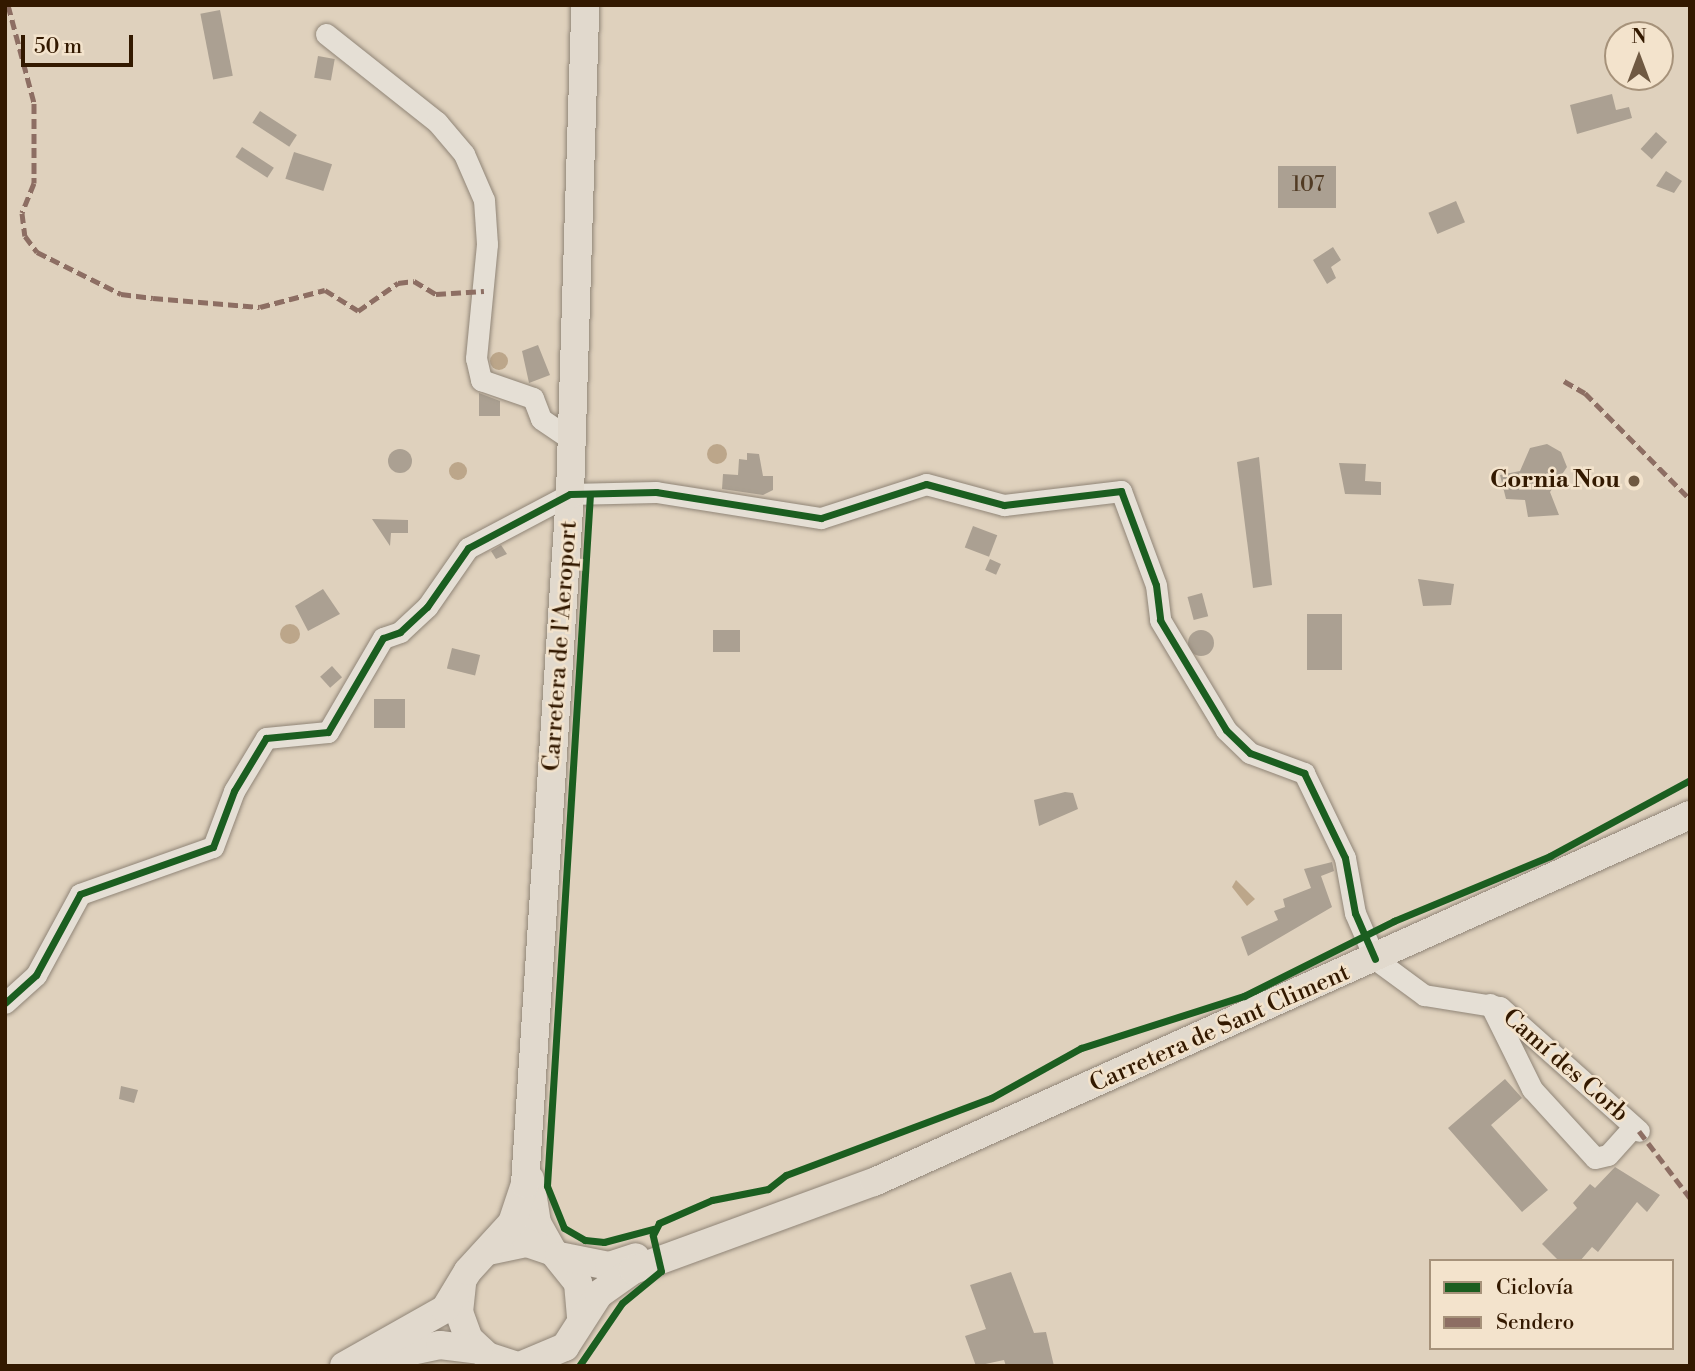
<!DOCTYPE html>
<html>
<head>
<meta charset="utf-8">
<style>
  body { margin:0 }
  #map { position:relative; width:1695px; height:1371px; overflow:hidden; background:#dfd1bd; font-family:"Libre Bodoni",serif }
  div>[style] { position:absolute }
  .water>* { inset:0; background:#bca68a }
  .round { border-radius:50% }
  .building>* { inset:0; background:#aba092; transform-origin:0 0 }
  .roads { filter:drop-shadow(0 0 2px #908577) drop-shadow(0 0 2px #908577) }
  .minor>* { height:21px; margin:-10.5px; padding:0 10.5px; transform-origin:10.5px; border-radius:10.5px; background:#e5dfd5 }
  .major>* { height:28px; margin:-14px; padding:0 14px; transform-origin:14px; border-radius:14px; background:#e1d9cd }
  .quiet>* { height:5px; margin-top:-2.5px; transform-origin:0; background:repeating-linear-gradient(90deg,#8d6e63 0 10px,transparent 0 15px) }
  .cycleway>* { height:7px; margin:-3.5px; padding:0 3.5px; transform-origin:3.5px; border-radius:3.5px; background:#1b5e20 }
  .dots>* { width:19px; height:19px; translate:-50% -50%; box-sizing:border-box; border:4px solid #f3e3cc; border-radius:50% }
  span { translate:-50% -50%; white-space:nowrap; text-align:center; line-height:1.15; -webkit-text-stroke:5px #f3e3cc; paint-order:stroke }
  .number-label { font-size:21px; color:#513b24 }
  .number-label span { -webkit-text-stroke-width:0 }
  .poi-label { font-size:24px; color:#331900; font-weight:700 }
  .right { translate:-100% -50%; text-align:right }
  .street-label { font-size:24px; color:#331900 }
  .frame { position:absolute; inset:0; border:7px solid #331900; pointer-events:none }
  .legend { position:absolute; left:1429px; top:1259px; width:245px; height:91px; box-sizing:border-box; background:#f3e3cc; border:2px solid #a6927a; margin:0; padding:9px 12px; list-style:none; font-size:21px; color:#331900 }
  .legend li { display:flex; align-items:center; gap:14px; height:35px }
  .legend b { width:35px; border:2px solid #a6927a }
  .north { position:absolute; left:1604px; top:21px; width:70px; height:70px; box-sizing:border-box; background:#f3e3cc; border:2px solid #a6927a; border-radius:50%; rotate:0deg; font-size:19px; font-weight:700; line-height:28px; text-align:center; color:#331900 }
  .north::after { content:''; display:block; margin:auto; width:24px; height:32px; background:#6f5942; clip-path:polygon(50% 0,100% 100%,50% 72%,0 100%) }
  .scale { position:absolute; left:21px; top:35px; width:112px; height:32px; box-sizing:border-box; border:4px solid #331900; border-top:0; padding-left:9px; font-size:21px; line-height:24px; white-space:nowrap; color:#331900; -webkit-text-stroke:5px #f3e3cc; paint-order:stroke }
</style>
</head>
<body>
<div id="map">
  <div class="water">
    <div class="round" style="left:490px;top:352px;width:18px;height:18px"></div>
    <div class="round" style="left:707px;top:444px;width:20px;height:20px"></div>
    <div class="round" style="left:449px;top:462px;width:18px;height:18px"></div>
    <div class="round" style="left:280px;top:624px;width:20px;height:20px"></div>
    <div style="clip-path:polygon(1236px 880px,1255px 899px,1247px 906px,1232px 887px)"></div>
  </div>
  <div class="building">
    <div style="left:220px;top:10px;width:67px;height:20px;rotate:79deg"></div>
    <div style="left:318px;top:56px;width:17px;height:22px;rotate:10deg"></div>
    <div style="clip-path:polygon(1612px 94px,1616px 110px,1629px 107px,1632px 118px,1577px 134px,1570px 105px)"></div>
    <div style="left:260px;top:111px;width:44px;height:14px;rotate:33deg"></div>
    <div style="left:1656px;top:132px;width:15px;height:23px;rotate:42deg"></div>
    <div style="left:242px;top:147px;width:38px;height:12px;rotate:33deg"></div>
    <div style="left:294px;top:152px;width:40px;height:28px;rotate:18deg"></div>
    <div style="left:1278px;top:166px;width:58px;height:42px"></div>
    <div style="clip-path:polygon(1666px 171px,1682px 181px,1674px 193px,1656px 186px)"></div>
    <div style="left:1456px;top:201px;width:23px;height:30px;rotate:67deg"></div>
    <div style="clip-path:polygon(1333px 247px,1341px 260px,1331px 267px,1336px 278px,1327px 284px,1313px 260px)"></div>
    <div style="clip-path:polygon(538px 345px,550px 375px,529px 383px,522px 351px)"></div>
    <div style="clip-path:polygon(479px 393px,500px 401px,500px 416px,479px 416px)"></div>
    <div style="clip-path:polygon(1547px 444px,1561px 452px,1567px 467px,1550px 492px,1559px 515px,1528px 517px,1525px 500px,1506px 499px,1500px 475px,1520px 471px,1530px 448px)"></div>
    <div class="round" style="left:388px;top:449px;width:24px;height:24px"></div>
    <div style="clip-path:polygon(747px 453px,759px 454px,763px 476px,773px 476px,773px 490px,763px 495px,722px 489px,723px 474px,738px 475px,739px 459px,747px 460px)"></div>
    <div style="clip-path:polygon(1259px 457px,1272px 585px,1253px 588px,1237px 462px)"></div>
    <div style="clip-path:polygon(1339px 463px,1366px 464px,1365px 481px,1381px 482px,1381px 495px,1345px 494px)"></div>
    <div style="clip-path:polygon(372px 519px,408px 520px,408px 533px,391px 533px,390px 546px)"></div>
    <div style="left:973px;top:526px;width:26px;height:23px;rotate:21deg"></div>
    <div style="clip-path:polygon(501px 545px,507px 554px,496px 559px,491px 551px)"></div>
    <div style="left:990px;top:559px;width:12px;height:12px;rotate:24deg"></div>
    <div style="clip-path:polygon(1418px 579px,1454px 584px,1451px 605px,1423px 606px)"></div>
    <div style="clip-path:polygon(323px 589px,340px 614px,308px 631px,295px 606px)"></div>
    <div style="left:1202px;top:593px;width:24px;height:15px;rotate:75deg"></div>
    <div style="left:1307px;top:614px;width:35px;height:56px"></div>
    <div class="round" style="left:1188px;top:630px;width:26px;height:26px"></div>
    <div style="left:740px;top:630px;width:22px;height:27px;rotate:90deg"></div>
    <div style="left:452px;top:648px;width:29px;height:21px;rotate:14deg"></div>
    <div style="left:332px;top:666px;width:15px;height:16px;rotate:48deg"></div>
    <div style="left:374px;top:699px;width:31px;height:29px"></div>
    <div style="clip-path:polygon(1065px 792px,1073px 793px,1078px 809px,1039px 826px,1034px 800px)"></div>
    <div style="clip-path:polygon(1332px 862px,1334px 871px,1321px 876px,1332px 907px,1248px 956px,1241px 937px,1278px 920px,1274px 911px,1285px 907px,1283px 899px,1311px 888px,1304px 869px)"></div>
    <div style="clip-path:polygon(1505px 1079px,1522px 1098px,1491px 1125px,1548px 1190px,1522px 1212px,1448px 1128px)"></div>
    <div style="clip-path:polygon(121px 1086px,138px 1090px,134px 1103px,119px 1099px)"></div>
    <div style="clip-path:polygon(1615px 1167px,1660px 1195px,1647px 1212px,1637px 1202px,1598px 1252px,1592px 1247px,1580px 1261px,1559px 1261px,1542px 1244px,1577px 1208px,1573px 1203px,1590px 1184px,1595px 1188px)"></div>
    <div style="clip-path:polygon(1011px 1272px,1034px 1333px,1046px 1332px,1054px 1366px,1006px 1366px,1004px 1360px,976px 1366px,965px 1336px,986px 1329px,970px 1285px)"></div>
  </div>
  <div class="roads">
    <div class="minor">
      <div style="left:326px;top:34px;width:142px;rotate:38.4deg"></div>
      <div style="left:437px;top:122px;width:42px;rotate:49.8deg"></div>
      <div style="left:464px;top:154px;width:50px;rotate:66.5deg"></div>
      <div style="left:484px;top:200px;width:44px;rotate:86.1deg"></div>
      <div style="left:487px;top:244px;width:115px;rotate:95.5deg"></div>
      <div style="left:476px;top:358px;width:23px;rotate:77deg"></div>
      <div style="left:481px;top:380px;width:55px;rotate:19.1deg"></div>
      <div style="left:533px;top:398px;width:22px;rotate:69deg"></div>
      <div style="left:541px;top:419px;width:37px;rotate:34deg"></div>
      <div style="left:5px;top:1003px;width:42px;rotate:-42.1deg"></div>
      <div style="left:36px;top:975px;width:92px;rotate:-61.5deg"></div>
      <div style="left:80px;top:894px;width:141px;rotate:-19.5deg"></div>
      <div style="left:213px;top:847px;width:60px;rotate:-69.4deg"></div>
      <div style="left:234px;top:791px;width:62px;rotate:-58.9deg"></div>
      <div style="left:266px;top:738px;width:62px;rotate:-5.5deg"></div>
      <div style="left:328px;top:732px;width:109px;rotate:-59.7deg"></div>
      <div style="left:383px;top:638px;width:18px;rotate:-19deg"></div>
      <div style="left:400px;top:632px;width:37px;rotate:-43deg"></div>
      <div style="left:427px;top:607px;width:72px;rotate:-55.2deg"></div>
      <div style="left:468px;top:548px;width:115px;rotate:-27.9deg"></div>
      <div style="left:570px;top:494px;width:86px;rotate:-1.3deg"></div>
      <div style="left:656px;top:492px;width:167px;rotate:9deg"></div>
      <div style="left:821px;top:518px;width:110px;rotate:-17.9deg"></div>
      <div style="left:926px;top:484px;width:81px;rotate:15.1deg"></div>
      <div style="left:1004px;top:505px;width:118px;rotate:-6.8deg"></div>
      <div style="left:1121px;top:491px;width:100px;rotate:69.6deg"></div>
      <div style="left:1156px;top:585px;width:35px;rotate:83deg"></div>
      <div style="left:1160px;top:620px;width:128px;rotate:59deg"></div>
      <div style="left:1226px;top:730px;width:33px;rotate:44deg"></div>
      <div style="left:1250px;top:753px;width:58px;rotate:20.3deg"></div>
      <div style="left:1304px;top:773px;width:94px;rotate:64.2deg"></div>
      <div style="left:1345px;top:858px;width:56px;rotate:79.7deg"></div>
      <div style="left:1355px;top:913px;width:50px;rotate:66.5deg"></div>
      <div style="left:1375px;top:959px;width:61px;rotate:36.3deg"></div>
      <div style="left:1424px;top:995px;width:77px;rotate:9deg"></div>
      <div style="left:1500px;top:1007px;width:186px;rotate:41.7deg"></div>
      <div style="left:1490px;top:1004px;width:95px;rotate:63.7deg"></div>
      <div style="left:1532px;top:1089px;width:93px;rotate:47.6deg"></div>
      <div style="left:1595px;top:1158px;width:13px;rotate:-13deg"></div>
      <div style="left:1608px;top:1155px;width:38px;rotate:-48deg"></div>
    </div>
    <div class="major">
      <div style="left:530px;top:1179px;width:45px;rotate:81deg"></div>
      <div style="left:537px;top:1223px;width:33px;rotate:61deg"></div>
      <div style="left:488px;top:1251px;width:40px;rotate:-12deg"></div>
      <div style="left:527px;top:1243px;width:28px;rotate:19deg"></div>
      <div style="left:553px;top:1252px;width:40px;rotate:51deg"></div>
      <div style="left:578px;top:1283px;width:33px;rotate:85deg"></div>
      <div style="left:559px;top:1256px;width:51px;rotate:11.3deg"></div>
      <div style="left:609px;top:1266px;width:28px;rotate:-18deg"></div>
      <div style="left:462px;top:1284px;width:28px;rotate:96deg"></div>
      <div style="left:459px;top:1312px;width:29px;rotate:70deg"></div>
      <div style="left:469px;top:1339px;width:25px;rotate:43deg"></div>
      <div style="left:487px;top:1356px;width:33px;rotate:18deg"></div>
      <div style="left:388px;top:1356px;width:53px;rotate:-11.9deg"></div>
      <div style="left:440px;top:1345px;width:39px;rotate:7deg"></div>
      <div style="left:344px;top:1366px;width:116px;rotate:-29.4deg"></div>
      <div style="left:445px;top:1309px;width:44px;rotate:-58.8deg"></div>
      <div style="left:468px;top:1271px;width:65px;rotate:-47.5deg"></div>
      <div style="left:512px;top:1223px;width:41px;rotate:-71.6deg"></div>
      <div style="left:525px;top:1184px;width:691px;rotate:-86.27deg"></div>
      <div style="left:570px;top:494px;width:489px;rotate:-88.2deg"></div>
      <div style="left:520px;top:1366px;width:49px;rotate:-22.9deg"></div>
      <div style="left:565px;top:1347px;width:63px;rotate:-57.3deg"></div>
      <div style="left:599px;top:1294px;width:42px;rotate:-35.2deg"></div>
      <div style="left:633px;top:1270px;width:257px;rotate:-20.1deg"></div>
      <div style="left:874px;top:1182px;width:895px;rotate:-24.22deg"></div>
    </div>
  </div>
  <div class="quiet">
    <div style="left:8px;top:5px;width:101px;rotate:75.1deg"></div>
    <div style="left:34px;top:103px;width:80px;rotate:90deg"></div>
    <div style="left:34px;top:183px;width:32px;rotate:112deg"></div>
    <div style="left:22px;top:213px;width:23px;rotate:83deg"></div>
    <div style="left:25px;top:236px;width:20px;rotate:53deg"></div>
    <div style="left:37px;top:252px;width:94px;rotate:26.6deg"></div>
    <div style="left:121px;top:294px;width:32px;rotate:7deg"></div>
    <div style="left:153px;top:298px;width:107px;rotate:4.8deg"></div>
    <div style="left:260px;top:307px;width:67px;rotate:-14.7deg"></div>
    <div style="left:325px;top:290px;width:39px;rotate:32deg"></div>
    <div style="left:358px;top:311px;width:49px;rotate:-35deg"></div>
    <div style="left:398px;top:283px;width:16px;rotate:-7deg"></div>
    <div style="left:414px;top:281px;width:26px;rotate:31deg"></div>
    <div style="left:436px;top:294px;width:48px;rotate:-3.6deg"></div>
    <div style="left:1564px;top:381px;width:24px;rotate:30deg"></div>
    <div style="left:1585px;top:393px;width:149px;rotate:45.3deg"></div>
    <div style="left:1639px;top:1131px;width:84px;rotate:52.7deg"></div>
  </div>
  <div class="cycleway">
    <div style="left:590px;top:494px;width:693px;rotate:93.56deg"></div>
    <div style="left:547px;top:1186px;width:45px;rotate:68deg"></div>
    <div style="left:564px;top:1228px;width:24px;rotate:30deg"></div>
    <div style="left:585px;top:1240px;width:19px;rotate:6deg"></div>
    <div style="left:604px;top:1242px;width:51px;rotate:-14.9deg"></div>
    <div style="left:5px;top:1003px;width:42px;rotate:-42.1deg"></div>
    <div style="left:36px;top:975px;width:92px;rotate:-61.5deg"></div>
    <div style="left:80px;top:894px;width:141px;rotate:-19.5deg"></div>
    <div style="left:213px;top:847px;width:60px;rotate:-69.4deg"></div>
    <div style="left:234px;top:791px;width:62px;rotate:-58.9deg"></div>
    <div style="left:266px;top:738px;width:62px;rotate:-5.5deg"></div>
    <div style="left:328px;top:732px;width:109px;rotate:-59.7deg"></div>
    <div style="left:383px;top:638px;width:18px;rotate:-19deg"></div>
    <div style="left:400px;top:632px;width:37px;rotate:-43deg"></div>
    <div style="left:427px;top:607px;width:72px;rotate:-55.2deg"></div>
    <div style="left:468px;top:548px;width:115px;rotate:-27.9deg"></div>
    <div style="left:570px;top:494px;width:86px;rotate:-1.3deg"></div>
    <div style="left:656px;top:492px;width:167px;rotate:9deg"></div>
    <div style="left:821px;top:518px;width:110px;rotate:-17.9deg"></div>
    <div style="left:926px;top:484px;width:81px;rotate:15.1deg"></div>
    <div style="left:1004px;top:505px;width:118px;rotate:-6.8deg"></div>
    <div style="left:1121px;top:491px;width:100px;rotate:69.6deg"></div>
    <div style="left:1156px;top:585px;width:35px;rotate:83deg"></div>
    <div style="left:1160px;top:620px;width:128px;rotate:59deg"></div>
    <div style="left:1226px;top:730px;width:33px;rotate:44deg"></div>
    <div style="left:1250px;top:753px;width:58px;rotate:20.3deg"></div>
    <div style="left:1304px;top:773px;width:94px;rotate:64.2deg"></div>
    <div style="left:1345px;top:858px;width:56px;rotate:79.7deg"></div>
    <div style="left:1355px;top:913px;width:50px;rotate:66.5deg"></div>
    <div style="left:579px;top:1366px;width:76px;rotate:-55.7deg"></div>
    <div style="left:622px;top:1303px;width:50px;rotate:-39.4deg"></div>
    <div style="left:661px;top:1271px;width:37px;rotate:-103deg"></div>
    <div style="left:653px;top:1235px;width:13px;rotate:-63deg"></div>
    <div style="left:659px;top:1223px;width:58px;rotate:-23.5deg"></div>
    <div style="left:712px;top:1200px;width:57px;rotate:-11.1deg"></div>
    <div style="left:768px;top:1189px;width:23px;rotate:-38deg"></div>
    <div style="left:786px;top:1175px;width:219px;rotate:-20.6deg"></div>
    <div style="left:991px;top:1098px;width:103px;rotate:-29.1deg"></div>
    <div style="left:1081px;top:1048px;width:171px;rotate:-17.7deg"></div>
    <div style="left:1244px;top:996px;width:168px;rotate:-26.6deg"></div>
    <div style="left:1394px;top:921px;width:169px;rotate:-22.6deg"></div>
    <div style="left:1550px;top:856px;width:159px;rotate:-28.5deg"></div>
  </div>
  <div class="dots">
    <div style="left:1634px;top:481px;background:#6f5942"></div>
  </div>
  <div class="number-label">
    <span style="left:1308px;top:185px">107</span>
  </div>
  <div class="poi-label">
    <span class="right" style="left:1620px;top:481px">Cornia Nou</span>
  </div>
  <div class="street-label">
    <span style="left:561px;top:646px;rotate:-86deg">Carretera de l'Aeroport</span>
    <span style="left:1220px;top:1029px;rotate:-24deg">Carretera de Sant Climent</span>
    <span style="left:1565px;top:1066px;rotate:41deg">Camí des Corb</span>
  </div>
  <div class="frame"></div>
  <ul class="legend">
  <li><b style="height:9px;background:#1b5e20"></b>Ciclovía</li>
  <li><b style="height:9px;background:#8d6e63"></b>Sendero</li>
  </ul>
  <div class="north">N</div>
  <div class="scale">50 m</div>
</div>
</body>
</html>
